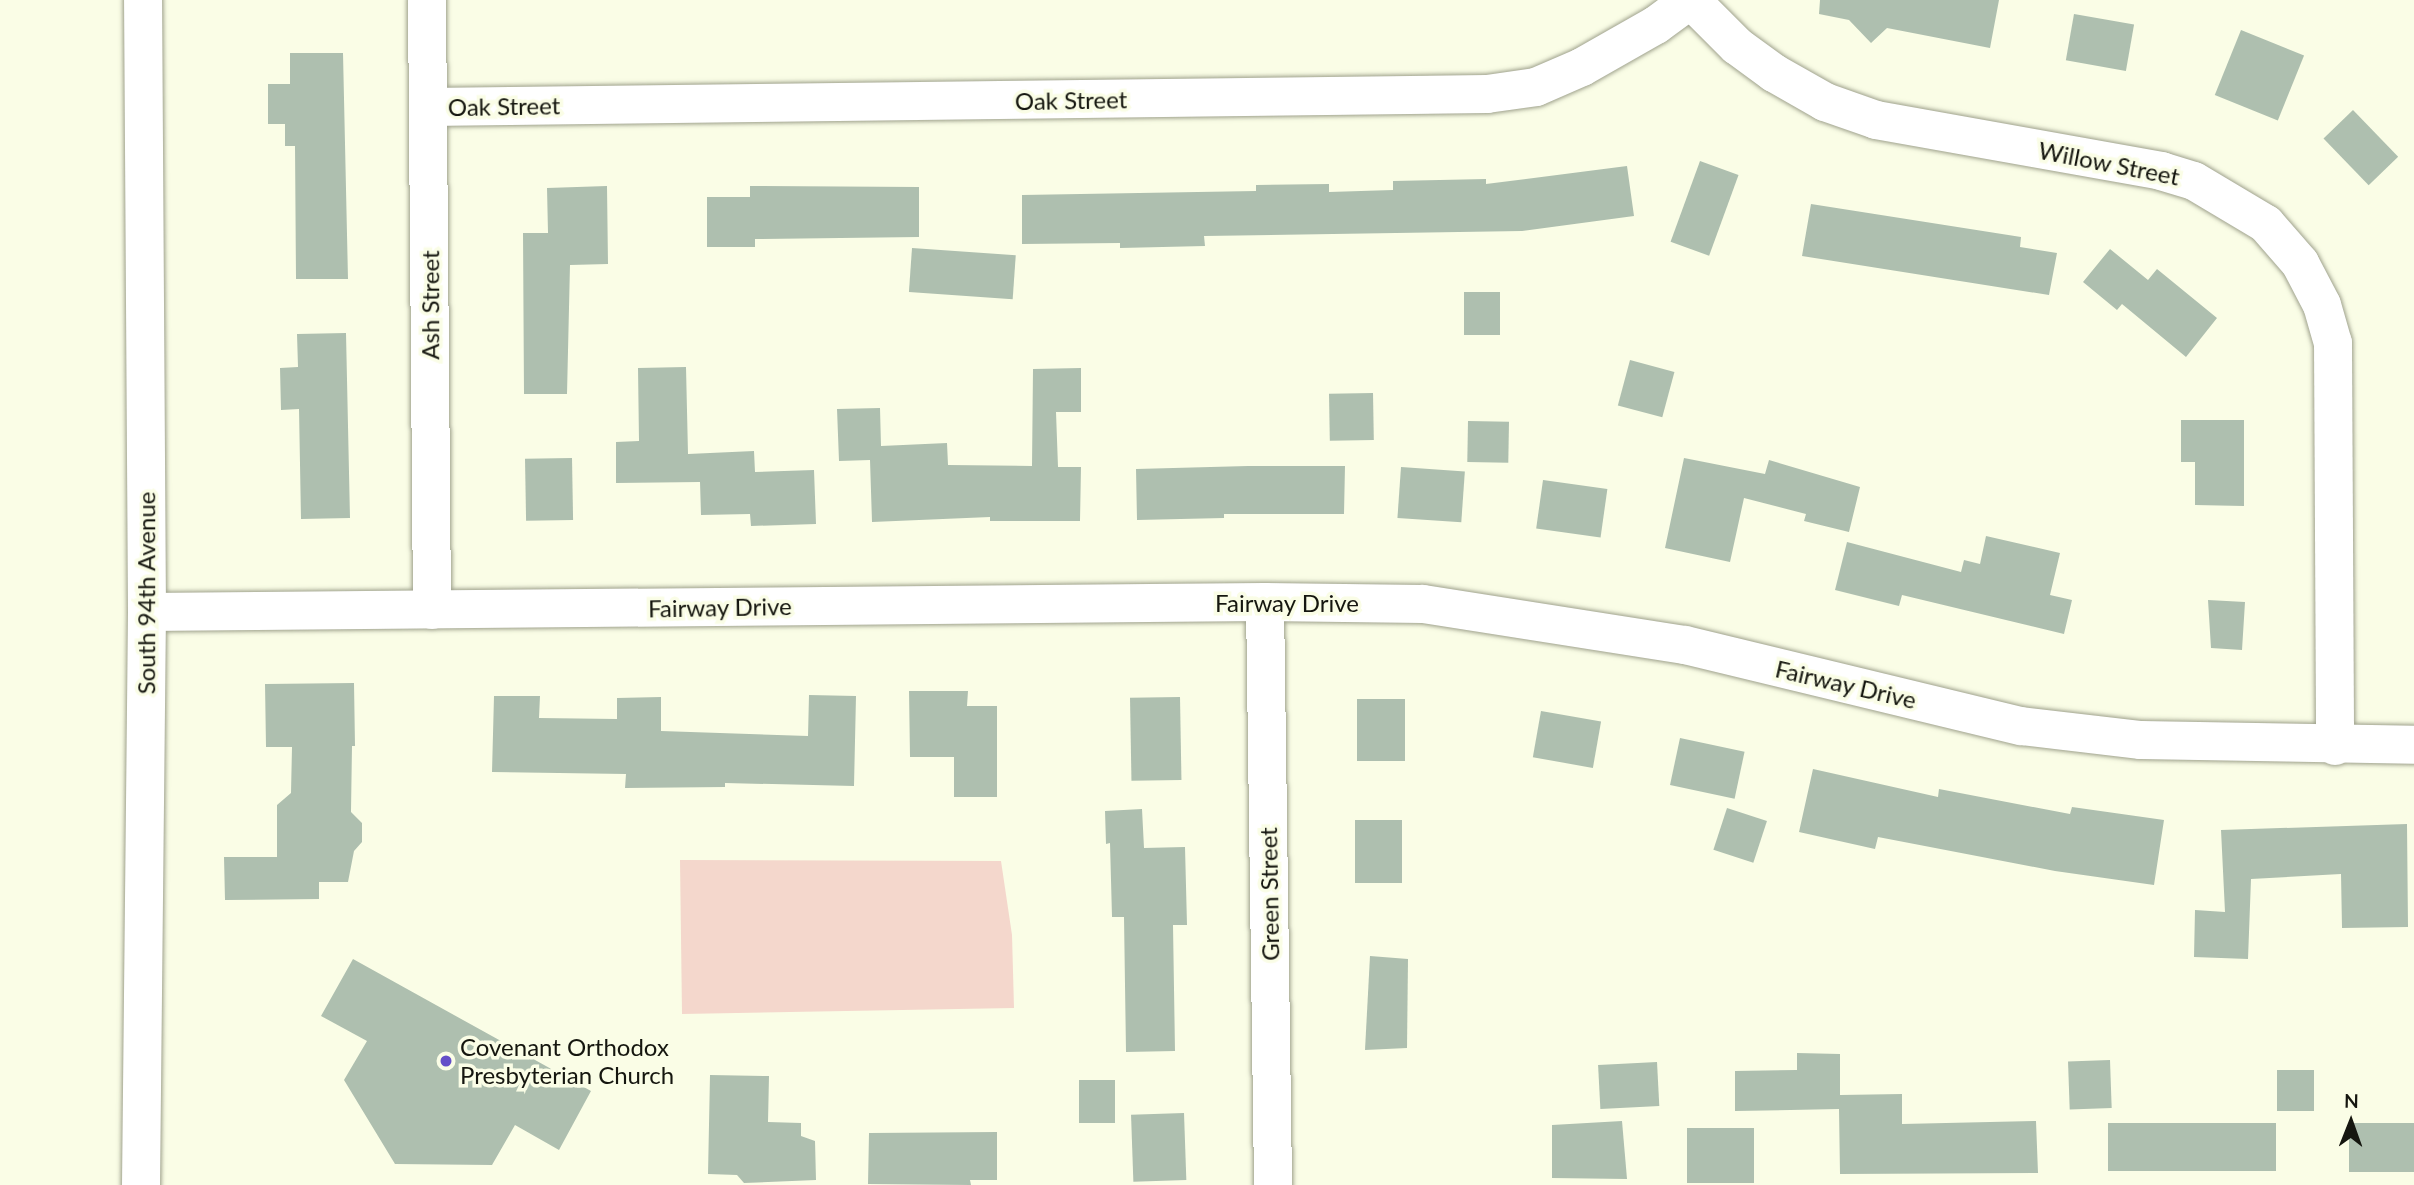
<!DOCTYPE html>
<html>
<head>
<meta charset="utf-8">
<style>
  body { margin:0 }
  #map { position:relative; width:2414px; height:1185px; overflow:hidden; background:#fafde6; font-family:Lato,sans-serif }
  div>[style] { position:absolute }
  .green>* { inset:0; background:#f4d7cc }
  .building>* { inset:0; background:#aebfaf; transform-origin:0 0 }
  .roads { filter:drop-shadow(0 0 2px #9fa28d) drop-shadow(0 0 2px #9fa28d) }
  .minor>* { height:38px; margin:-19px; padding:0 19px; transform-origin:19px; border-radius:19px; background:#fff }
  .dots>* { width:19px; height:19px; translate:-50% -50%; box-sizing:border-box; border:4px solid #fafde6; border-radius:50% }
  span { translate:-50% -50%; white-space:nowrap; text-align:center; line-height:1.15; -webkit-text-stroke:7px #fafde6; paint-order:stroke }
  .street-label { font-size:24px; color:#15160f }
  .poi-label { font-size:24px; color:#15160f }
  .left { translate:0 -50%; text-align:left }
  .north { position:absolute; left:2316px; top:1087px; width:70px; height:70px; -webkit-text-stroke:5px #fafde6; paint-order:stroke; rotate:1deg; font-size:19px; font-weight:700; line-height:28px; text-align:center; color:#15160f }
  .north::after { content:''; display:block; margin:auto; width:24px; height:32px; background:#15160f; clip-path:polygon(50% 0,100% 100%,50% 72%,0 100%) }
</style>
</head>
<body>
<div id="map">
  <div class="green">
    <div style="clip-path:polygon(680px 860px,1001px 861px,1012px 935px,1014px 1008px,682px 1014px)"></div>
  </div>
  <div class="building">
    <div style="clip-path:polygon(1820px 0,1999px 0,1990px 48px,1887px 28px,1871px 43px,1849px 20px,1819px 14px)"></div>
    <div style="left:2074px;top:14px;width:61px;height:47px;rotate:10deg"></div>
    <div style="left:2241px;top:30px;width:68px;height:70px;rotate:22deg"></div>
    <div style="clip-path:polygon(290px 53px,343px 53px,348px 279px,296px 279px,295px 146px,285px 146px,285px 124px,268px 124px,268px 84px,290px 84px)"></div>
    <div style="left:2353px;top:110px;width:65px;height:41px;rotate:46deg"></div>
    <div style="left:1700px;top:161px;width:41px;height:86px;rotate:20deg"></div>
    <div style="clip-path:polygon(1627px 166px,1634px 216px,1522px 231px,1204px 236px,1205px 246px,1120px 248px,1120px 243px,1022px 244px,1022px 195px,1256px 191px,1256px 185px,1329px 184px,1329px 192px,1393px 190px,1393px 181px,1486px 179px,1486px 184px)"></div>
    <div style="clip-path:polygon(607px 186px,608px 264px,570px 265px,567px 394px,524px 394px,523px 233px,548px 233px,547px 188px)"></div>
    <div style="clip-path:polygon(750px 186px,919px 187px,919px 237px,755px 239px,755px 247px,707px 247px,707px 197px,750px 197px)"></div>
    <div style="clip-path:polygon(1811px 204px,2021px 237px,2020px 247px,2057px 253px,2049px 295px,1802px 256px)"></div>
    <div style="left:912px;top:248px;width:104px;height:44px;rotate:4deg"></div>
    <div style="clip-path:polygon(2110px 249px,2148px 280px,2157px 269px,2217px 318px,2186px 357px,2122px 304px,2117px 310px,2083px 282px)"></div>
    <div style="left:1464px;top:292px;width:36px;height:43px"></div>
    <div style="clip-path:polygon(346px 333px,350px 518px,301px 519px,299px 409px,281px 410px,280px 368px,298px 367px,297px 334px)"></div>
    <div style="left:1630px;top:360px;width:46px;height:47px;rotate:15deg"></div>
    <div style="clip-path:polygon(686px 367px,688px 454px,754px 451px,755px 472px,814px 470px,816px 524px,751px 526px,750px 514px,701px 515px,700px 482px,616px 483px,616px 442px,639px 441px,638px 368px)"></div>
    <div style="clip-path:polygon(1081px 368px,1081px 412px,1056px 412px,1058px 467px,1081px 467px,1080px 521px,990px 521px,990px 517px,872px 522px,870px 460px,839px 461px,837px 409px,880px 408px,881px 446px,947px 443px,948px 465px,1032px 466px,1033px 369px)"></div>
    <div style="left:1373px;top:393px;width:47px;height:44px;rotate:89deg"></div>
    <div style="clip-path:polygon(2181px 420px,2244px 420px,2244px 506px,2195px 505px,2195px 462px,2181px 462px)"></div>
    <div style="left:1468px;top:421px;width:41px;height:41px;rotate:1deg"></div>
    <div style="left:572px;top:458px;width:62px;height:47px;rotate:89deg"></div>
    <div style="clip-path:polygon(1684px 458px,1765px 474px,1769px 460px,1860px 487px,1849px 532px,1804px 521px,1806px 514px,1744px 498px,1730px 562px,1665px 548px)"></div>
    <div style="clip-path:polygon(1248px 466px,1345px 466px,1344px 514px,1224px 514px,1224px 518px,1137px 520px,1136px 469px)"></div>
    <div style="left:1401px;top:467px;width:64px;height:51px;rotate:4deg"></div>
    <div style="left:1543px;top:480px;width:65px;height:49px;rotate:8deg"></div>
    <div style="clip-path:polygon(1986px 536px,2060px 553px,2050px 595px,2072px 600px,2064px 634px,1902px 595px,1899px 606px,1835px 590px,1847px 542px,1961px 572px,1964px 560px,1980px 564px)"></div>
    <div style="clip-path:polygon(2208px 600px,2245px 602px,2242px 650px,2211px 648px)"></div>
    <div style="clip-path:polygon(354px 683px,355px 746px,352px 746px,351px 812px,362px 823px,362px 842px,354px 851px,348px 882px,319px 882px,319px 899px,225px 900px,224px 857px,277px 857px,277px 805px,291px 793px,292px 747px,266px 747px,265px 684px)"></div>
    <div style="clip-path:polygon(909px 691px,968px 691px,967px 706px,997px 706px,997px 797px,954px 797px,954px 757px,910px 757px)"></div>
    <div style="clip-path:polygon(809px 695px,856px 696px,854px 786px,725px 783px,725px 787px,625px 788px,626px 774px,492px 772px,494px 696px,540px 696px,539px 718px,617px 719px,617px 698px,661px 697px,661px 731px,808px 736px)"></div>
    <div style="left:1180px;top:697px;width:83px;height:50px;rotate:89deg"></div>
    <div style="left:1357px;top:699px;width:48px;height:62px"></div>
    <div style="left:1541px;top:711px;width:61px;height:47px;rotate:10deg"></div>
    <div style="left:1680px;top:738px;width:66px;height:48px;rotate:12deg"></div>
    <div style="clip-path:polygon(1813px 769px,1938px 797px,1939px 789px,2070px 814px,2072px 807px,2164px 820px,2154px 885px,2055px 871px,1878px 837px,1875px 849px,1799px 832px)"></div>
    <div style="left:1727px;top:808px;width:42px;height:44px;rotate:18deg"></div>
    <div style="clip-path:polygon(1142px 809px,1144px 848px,1185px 847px,1187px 925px,1173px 925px,1175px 1051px,1126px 1052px,1124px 917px,1112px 917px,1110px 843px,1106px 844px,1105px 811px)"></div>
    <div style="left:1355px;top:820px;width:47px;height:63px"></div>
    <div style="clip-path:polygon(2407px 824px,2408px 927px,2342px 928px,2341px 874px,2251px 879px,2248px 959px,2194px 957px,2195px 910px,2225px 912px,2221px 830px)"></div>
    <div style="clip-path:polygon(1370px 956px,1408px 959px,1407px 1048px,1365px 1050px)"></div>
    <div style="clip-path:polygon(353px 959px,591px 1091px,559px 1150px,515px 1125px,492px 1165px,395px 1164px,344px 1080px,367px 1041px,321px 1016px)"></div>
    <div style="clip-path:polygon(1797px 1053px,1840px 1054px,1840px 1095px,1902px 1094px,1902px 1124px,2036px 1121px,2038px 1173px,1840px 1174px,1839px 1109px,1735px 1111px,1735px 1071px,1797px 1070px)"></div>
    <div style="left:2110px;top:1060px;width:48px;height:42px;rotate:88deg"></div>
    <div style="left:1657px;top:1062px;width:44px;height:59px;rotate:87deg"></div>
    <div style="left:2277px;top:1070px;width:37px;height:41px"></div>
    <div style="clip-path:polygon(710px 1075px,769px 1076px,768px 1122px,801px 1123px,801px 1136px,815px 1141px,816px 1180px,744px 1183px,737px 1175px,708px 1174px)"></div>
    <div style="left:1079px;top:1080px;width:36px;height:43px"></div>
    <div style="left:1184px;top:1113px;width:67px;height:53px;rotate:88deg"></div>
    <div style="clip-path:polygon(1622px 1121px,1627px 1179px,1552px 1178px,1552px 1125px)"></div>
    <div style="left:2276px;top:1123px;width:48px;height:168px;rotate:90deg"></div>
    <div style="left:2349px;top:1123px;width:65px;height:49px"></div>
    <div style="left:1687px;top:1128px;width:67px;height:55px"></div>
    <div style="clip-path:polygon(997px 1132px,997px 1180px,970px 1180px,971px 1185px,868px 1184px,869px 1133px)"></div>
  </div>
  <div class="roads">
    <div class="minor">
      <div style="left:427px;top:0;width:610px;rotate:89.53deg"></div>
      <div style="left:1691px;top:0;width:65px;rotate:45deg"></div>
      <div style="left:1737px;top:46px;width:46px;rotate:36.1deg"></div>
      <div style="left:1774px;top:73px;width:59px;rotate:29.6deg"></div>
      <div style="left:1825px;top:102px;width:54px;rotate:19.4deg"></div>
      <div style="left:1876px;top:120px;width:290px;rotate:10.1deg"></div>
      <div style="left:2161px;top:171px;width:34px;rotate:17deg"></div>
      <div style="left:2194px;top:181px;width:84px;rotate:30.8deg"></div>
      <div style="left:2266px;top:224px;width:52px;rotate:48.9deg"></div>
      <div style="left:2300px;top:263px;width:47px;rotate:62.4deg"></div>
      <div style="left:2322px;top:305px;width:40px;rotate:74deg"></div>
      <div style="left:2333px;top:343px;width:403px;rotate:89.7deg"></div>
      <div style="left:428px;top:107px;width:1059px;rotate:-0.7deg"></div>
      <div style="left:1487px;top:94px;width:49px;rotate:-8.1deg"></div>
      <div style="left:1536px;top:87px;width:50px;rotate:-23.5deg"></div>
      <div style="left:1582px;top:67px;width:85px;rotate:-29.6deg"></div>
      <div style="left:1656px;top:25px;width:42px;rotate:-36.3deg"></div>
      <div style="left:1265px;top:602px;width:583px;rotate:89.21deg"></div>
      <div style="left:147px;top:612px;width:1118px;rotate:-0.51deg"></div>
      <div style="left:1265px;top:602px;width:158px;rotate:0.7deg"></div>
      <div style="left:1423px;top:604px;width:265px;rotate:8.9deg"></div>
      <div style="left:1685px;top:645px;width:346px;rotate:13.6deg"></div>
      <div style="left:2021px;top:726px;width:121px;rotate:6.7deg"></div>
      <div style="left:2141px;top:740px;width:273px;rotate:1deg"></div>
      <div style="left:141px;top:1185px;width:573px;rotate:-89.4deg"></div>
      <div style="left:147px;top:612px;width:612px;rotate:-90.37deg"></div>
    </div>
  </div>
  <div class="dots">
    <div style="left:446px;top:1061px;background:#644fc8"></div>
  </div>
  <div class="street-label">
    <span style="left:1071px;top:100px;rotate:-1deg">Oak Street</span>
    <span style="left:504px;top:106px;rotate:-1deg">Oak Street</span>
    <span style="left:2109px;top:163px;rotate:11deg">Willow Street</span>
    <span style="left:430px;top:305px;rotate:-90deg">Ash Street</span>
    <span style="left:146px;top:593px;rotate:-90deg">South 94th Avenue</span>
    <span style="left:1287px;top:603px">Fairway Drive</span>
    <span style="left:720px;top:607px;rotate:-1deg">Fairway Drive</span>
    <span style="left:1846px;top:684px;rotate:13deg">Fairway Drive</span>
    <span style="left:1269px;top:894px;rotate:-91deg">Green Street</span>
  </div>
  <div class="poi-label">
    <span class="left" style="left:460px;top:1061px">Covenant Orthodox<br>Presbyterian Church</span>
  </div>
  <div class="north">N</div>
</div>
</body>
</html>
